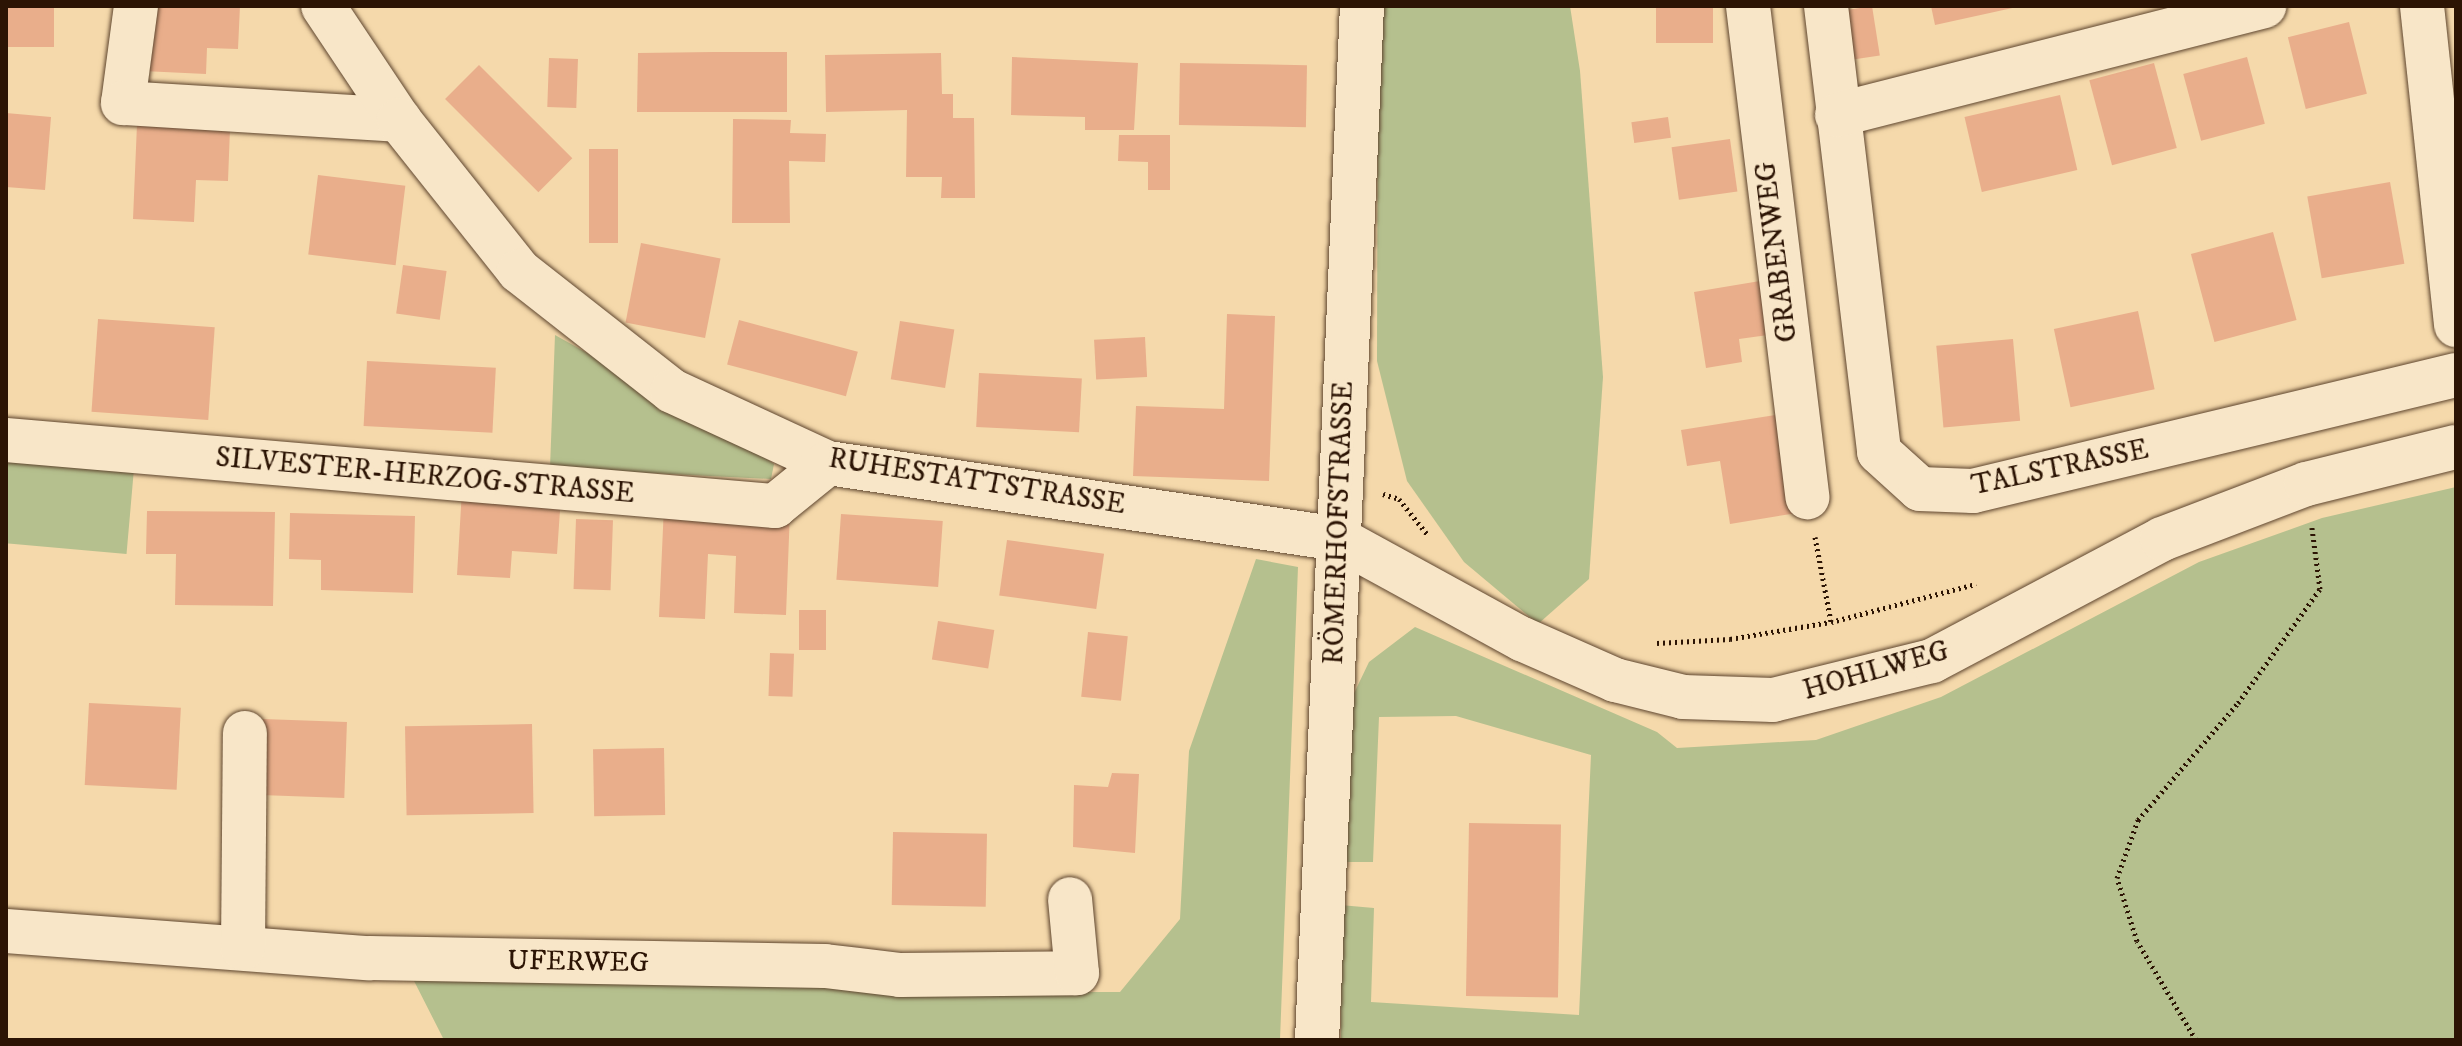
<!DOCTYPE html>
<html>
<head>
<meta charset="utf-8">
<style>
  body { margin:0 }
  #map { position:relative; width:2462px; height:1046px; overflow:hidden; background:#f5d9ab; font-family:"IM FELL DW Pica",serif }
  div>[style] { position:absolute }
  .green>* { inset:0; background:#b5c08e; transform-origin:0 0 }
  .building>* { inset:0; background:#e9ae8b; transform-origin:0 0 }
  .path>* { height:5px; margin-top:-2.5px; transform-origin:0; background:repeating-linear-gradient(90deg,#2c1404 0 2px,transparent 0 6px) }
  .roads { filter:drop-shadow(0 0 2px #5e452e) drop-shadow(0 0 2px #5e452e) }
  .minor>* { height:44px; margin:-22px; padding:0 22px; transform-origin:22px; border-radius:22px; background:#f8e6c8 }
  span { translate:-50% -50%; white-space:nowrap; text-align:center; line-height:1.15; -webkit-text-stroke:7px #f8e6c8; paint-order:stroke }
  .street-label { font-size:28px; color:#2c1404 }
  .frame { position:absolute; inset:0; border:8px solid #2c1404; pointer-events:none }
</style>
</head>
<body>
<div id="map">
  <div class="green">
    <div style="clip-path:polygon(1378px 6px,1570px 6px,1580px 71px,1603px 377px,1589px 579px,1538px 624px,1464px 562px,1407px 481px,1377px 361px)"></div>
    <div style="clip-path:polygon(555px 335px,720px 427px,774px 464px,771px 479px,550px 468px)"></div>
    <div style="left:6px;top:440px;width:130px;height:103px;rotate:5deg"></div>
    <div style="clip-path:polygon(2456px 487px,2456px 1040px,1341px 1040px,1340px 905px,1374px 908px,1371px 1002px,1579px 1015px,1591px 755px,1456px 716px,1379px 717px,1373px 862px,1346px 862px,1345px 712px,1369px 662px,1415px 627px,1657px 732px,1677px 748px,1816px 740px,1941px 697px,2199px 562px,2322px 518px)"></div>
    <div style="clip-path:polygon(1256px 559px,1298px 567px,1280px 1040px,444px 1040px,412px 977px,802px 979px,928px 992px,1120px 992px,1180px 919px,1189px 751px)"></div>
  </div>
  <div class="building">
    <div style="left:6px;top:6px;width:48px;height:41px"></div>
    <div style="clip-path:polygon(147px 6px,240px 6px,238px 49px,207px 48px,206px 74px,143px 71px)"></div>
    <div style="left:1656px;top:6px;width:57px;height:37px"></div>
    <div style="left:1872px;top:6px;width:50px;height:27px;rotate:81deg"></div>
    <div style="clip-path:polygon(1931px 6px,2017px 6px,2017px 7px,1935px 25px)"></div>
    <div style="left:2349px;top:22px;width:74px;height:63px;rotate:76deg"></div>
    <div style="clip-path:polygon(713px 52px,787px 52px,787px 112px,637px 112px,638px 53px)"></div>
    <div style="clip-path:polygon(941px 53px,942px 94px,953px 94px,953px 118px,974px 118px,975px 198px,941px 198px,942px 177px,906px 177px,907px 110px,826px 112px,825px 55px)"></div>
    <div style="clip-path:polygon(1012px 57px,1138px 63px,1134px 130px,1085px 130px,1085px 117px,1011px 115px)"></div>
    <div style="left:2247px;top:57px;width:69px;height:66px;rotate:75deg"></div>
    <div style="left:549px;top:58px;width:29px;height:49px;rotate:2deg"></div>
    <div style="left:1180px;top:63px;width:127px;height:62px;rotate:1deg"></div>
    <div style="left:2154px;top:63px;width:88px;height:67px;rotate:75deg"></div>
    <div style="left:479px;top:65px;width:132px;height:48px;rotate:45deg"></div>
    <div style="left:2060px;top:95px;width:77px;height:98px;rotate:77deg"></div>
    <div style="clip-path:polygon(6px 113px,51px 117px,45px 190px,6px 187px)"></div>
    <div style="left:1668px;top:117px;width:21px;height:37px;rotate:82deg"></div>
    <div style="clip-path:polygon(733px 119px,791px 120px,790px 133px,826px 134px,825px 162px,789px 161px,790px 223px,732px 223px)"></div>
    <div style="clip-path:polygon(137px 124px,230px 129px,228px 181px,196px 180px,194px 222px,133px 219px)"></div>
    <div style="clip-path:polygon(1119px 135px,1170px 135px,1170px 190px,1148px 190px,1148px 162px,1118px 161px)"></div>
    <div style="left:1730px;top:139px;width:53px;height:59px;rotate:82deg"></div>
    <div style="left:589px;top:149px;width:29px;height:94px"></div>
    <div style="left:318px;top:175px;width:88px;height:80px;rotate:7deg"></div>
    <div style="left:2390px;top:182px;width:83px;height:84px;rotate:80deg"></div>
    <div style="left:2273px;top:232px;width:91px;height:85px;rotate:75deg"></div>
    <div style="left:641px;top:243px;width:81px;height:81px;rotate:11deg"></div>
    <div style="left:403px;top:265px;width:44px;height:49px;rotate:8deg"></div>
    <div style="clip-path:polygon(1760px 281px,1768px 335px,1739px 339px,1742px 362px,1706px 368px,1694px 292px)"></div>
    <div style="left:2138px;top:311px;width:80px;height:86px;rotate:78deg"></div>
    <div style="clip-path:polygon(1227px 314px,1275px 316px,1269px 481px,1133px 476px,1136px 406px,1224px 409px)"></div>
    <div style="left:98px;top:319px;width:117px;height:93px;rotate:4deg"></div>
    <div style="left:739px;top:320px;width:123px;height:46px;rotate:15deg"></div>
    <div style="left:900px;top:321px;width:55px;height:59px;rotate:9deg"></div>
    <div style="left:1145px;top:337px;width:40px;height:51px;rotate:87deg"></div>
    <div style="left:2013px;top:339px;width:82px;height:77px;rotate:85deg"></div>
    <div style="left:367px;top:361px;width:129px;height:65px;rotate:3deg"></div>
    <div style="left:979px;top:373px;width:103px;height:54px;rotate:3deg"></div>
    <div style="clip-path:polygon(1781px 414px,1797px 513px,1730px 524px,1720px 461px,1687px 466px,1681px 430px)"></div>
    <div style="clip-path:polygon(462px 490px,561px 496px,557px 554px,512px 551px,510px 578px,457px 575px)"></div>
    <div style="clip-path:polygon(664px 506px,790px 511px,786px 615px,734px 613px,736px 556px,708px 554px,705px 619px,659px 617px)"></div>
    <div style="clip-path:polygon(147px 511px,275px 512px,273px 606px,175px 605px,176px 554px,146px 554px)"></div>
    <div style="clip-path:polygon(290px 513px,415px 516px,413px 593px,321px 590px,321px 560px,289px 559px)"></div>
    <div style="left:841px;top:514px;width:102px;height:66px;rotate:4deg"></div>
    <div style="left:576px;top:519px;width:37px;height:70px;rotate:2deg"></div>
    <div style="left:1007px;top:540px;width:98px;height:56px;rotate:8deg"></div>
    <div style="left:799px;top:610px;width:27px;height:40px"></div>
    <div style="left:938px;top:621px;width:57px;height:39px;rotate:9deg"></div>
    <div style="left:1088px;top:632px;width:40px;height:65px;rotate:6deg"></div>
    <div style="left:770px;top:653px;width:24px;height:43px;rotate:2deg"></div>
    <div style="left:89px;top:703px;width:92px;height:82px;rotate:3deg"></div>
    <div style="left:263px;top:719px;width:84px;height:76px;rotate:2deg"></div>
    <div style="left:532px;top:724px;width:89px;height:127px;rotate:89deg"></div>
    <div style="left:664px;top:748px;width:67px;height:71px;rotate:89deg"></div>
    <div style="clip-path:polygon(1112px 773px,1139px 774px,1135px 853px,1073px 847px,1074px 785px,1108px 787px)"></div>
    <div style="left:1469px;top:823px;width:92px;height:173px;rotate:1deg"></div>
    <div style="left:893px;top:832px;width:94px;height:73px;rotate:1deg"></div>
  </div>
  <div class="path">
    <div style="left:1383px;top:494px;width:17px;rotate:17deg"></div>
    <div style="left:1399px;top:499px;width:45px;rotate:51.3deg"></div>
    <div style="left:1815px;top:537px;width:86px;rotate:79.3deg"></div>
    <div style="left:1657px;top:643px;width:73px;rotate:-3.1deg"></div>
    <div style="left:1730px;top:639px;width:102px;rotate:-9.6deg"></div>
    <div style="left:1831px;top:622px;width:150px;rotate:-14.7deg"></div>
    <div style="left:2196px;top:1040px;width:115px;rotate:-120.8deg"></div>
    <div style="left:2137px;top:941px;width:66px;rotate:-107.6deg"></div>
    <div style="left:2117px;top:878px;width:62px;rotate:-70.1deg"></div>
    <div style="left:2138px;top:820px;width:154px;rotate:-49.5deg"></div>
    <div style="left:2238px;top:703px;width:140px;rotate:-54.3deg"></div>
    <div style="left:2320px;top:589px;width:62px;rotate:-97.5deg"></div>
  </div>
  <div class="roads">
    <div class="minor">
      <div style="left:136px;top:6px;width:98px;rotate:97.6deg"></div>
      <div style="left:123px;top:103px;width:277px;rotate:3.5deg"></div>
      <div style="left:323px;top:6px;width:137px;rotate:56.3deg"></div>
      <div style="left:399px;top:120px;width:193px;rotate:51.5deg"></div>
      <div style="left:519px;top:271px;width:194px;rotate:38.1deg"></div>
      <div style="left:672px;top:391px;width:172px;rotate:24.8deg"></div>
      <div style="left:828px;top:463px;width:517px;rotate:8.46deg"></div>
      <div style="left:1339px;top:539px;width:209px;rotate:28.7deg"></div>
      <div style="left:1522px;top:639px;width:102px;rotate:23.8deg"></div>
      <div style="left:1615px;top:680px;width:70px;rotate:14deg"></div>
      <div style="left:1683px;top:697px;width:90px;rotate:1.9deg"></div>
      <div style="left:1773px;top:700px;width:164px;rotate:-13.8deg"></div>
      <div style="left:1932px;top:661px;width:260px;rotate:-27.9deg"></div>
      <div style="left:2162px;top:539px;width:154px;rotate:-20.9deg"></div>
      <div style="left:2306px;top:484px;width:154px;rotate:-13.9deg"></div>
      <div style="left:1748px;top:6px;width:495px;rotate:83.1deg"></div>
      <div style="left:1826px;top:6px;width:449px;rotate:83.2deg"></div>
      <div style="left:1879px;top:452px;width:55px;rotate:42.1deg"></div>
      <div style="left:1920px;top:489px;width:53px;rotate:2.2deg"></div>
      <div style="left:1973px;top:491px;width:497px;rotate:-13.5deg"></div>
      <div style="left:2422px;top:6px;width:321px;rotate:83.9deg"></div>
      <div style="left:1837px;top:115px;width:441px;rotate:-14.3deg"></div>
      <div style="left:6px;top:440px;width:772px;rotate:4.91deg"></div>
      <div style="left:775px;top:506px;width:68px;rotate:-39.1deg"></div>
      <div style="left:6px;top:931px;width:364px;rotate:4.3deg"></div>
      <div style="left:369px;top:958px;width:456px;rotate:1deg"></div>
      <div style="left:825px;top:966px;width:76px;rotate:6.8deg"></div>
      <div style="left:900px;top:975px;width:177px;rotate:-0.6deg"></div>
      <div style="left:1077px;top:973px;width:74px;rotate:-95.4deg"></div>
      <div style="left:243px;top:948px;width:215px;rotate:-89.5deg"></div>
      <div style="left:1317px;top:1040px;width:1035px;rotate:-87.51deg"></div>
    </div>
  </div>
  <div class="street-label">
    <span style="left:1777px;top:252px;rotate:-97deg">GRABENWEG</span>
    <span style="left:2060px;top:468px;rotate:-12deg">TALSTRASSE</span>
    <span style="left:425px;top:476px;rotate:5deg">SILVESTER-HERZOG-STRASSE</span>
    <span style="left:977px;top:482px;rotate:9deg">RUHESTATTSTRASSE</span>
    <span style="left:1339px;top:523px;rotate:-88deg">RÖMERHOFSTRASSE</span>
    <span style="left:1876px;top:671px;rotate:-16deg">HOHLWEG</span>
    <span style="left:578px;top:962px;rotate:1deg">UFERWEG</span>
  </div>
  <div class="frame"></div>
</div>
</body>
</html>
